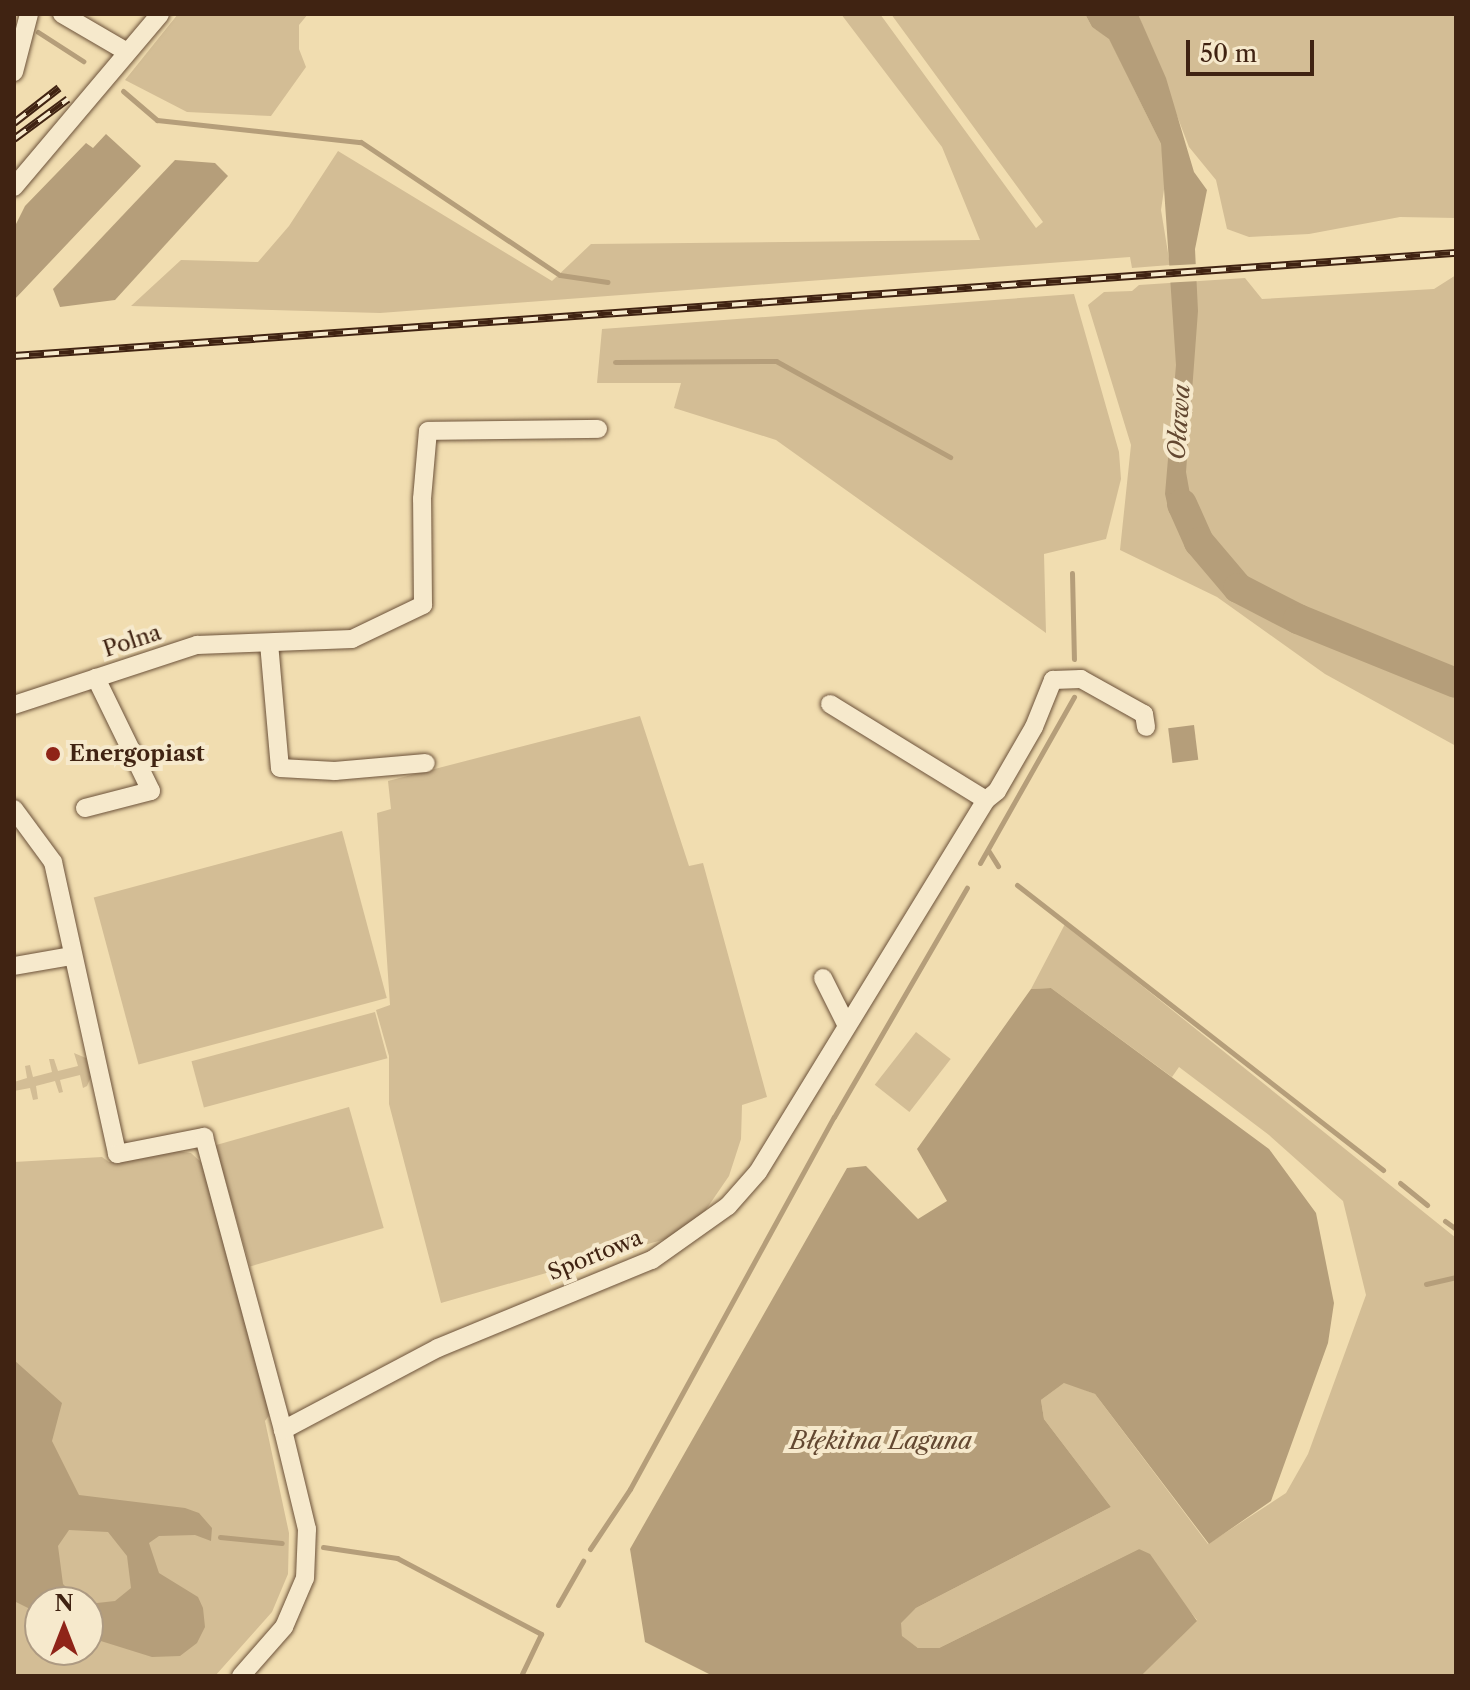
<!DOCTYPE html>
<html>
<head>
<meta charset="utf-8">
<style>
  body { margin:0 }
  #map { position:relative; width:1470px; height:1690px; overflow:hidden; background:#f1ddb0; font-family:"Libre Caslon Text",serif }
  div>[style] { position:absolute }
  .green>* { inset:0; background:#d3bd95; transform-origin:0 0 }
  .water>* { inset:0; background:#b59e7a; transform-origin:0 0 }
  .pier>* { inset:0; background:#f1ddb0; transform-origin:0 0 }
  .stream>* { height:5px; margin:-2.5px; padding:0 2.5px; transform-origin:2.5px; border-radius:2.5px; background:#b59e7a }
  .river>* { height:30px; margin:-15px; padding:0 15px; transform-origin:15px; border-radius:15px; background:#b59e7a }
  .roads { filter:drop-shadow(0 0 2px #6c523a) drop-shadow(0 0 2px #6c523a) }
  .minor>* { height:18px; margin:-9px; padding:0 9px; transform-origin:9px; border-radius:9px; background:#f6e9cc }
  .rail>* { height:8px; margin-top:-4px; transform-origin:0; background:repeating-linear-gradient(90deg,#f6e9cc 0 15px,#402312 0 30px); box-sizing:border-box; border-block:2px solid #402312 }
  .dots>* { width:22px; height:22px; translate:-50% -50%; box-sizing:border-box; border:4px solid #f6e9cc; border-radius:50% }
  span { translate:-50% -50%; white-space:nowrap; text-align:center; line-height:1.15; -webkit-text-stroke:8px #f6e9cc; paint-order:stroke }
  .street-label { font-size:22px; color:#402312 }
  .poi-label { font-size:22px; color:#402312; font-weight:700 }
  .left { translate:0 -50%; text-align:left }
  .water-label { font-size:24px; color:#634831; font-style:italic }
  .frame { position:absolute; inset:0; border:16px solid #402312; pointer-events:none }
  .north { position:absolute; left:24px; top:1586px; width:80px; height:80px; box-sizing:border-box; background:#f6e9cc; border:2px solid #ad9a82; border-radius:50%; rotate:0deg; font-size:22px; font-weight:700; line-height:32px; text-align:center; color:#402312 }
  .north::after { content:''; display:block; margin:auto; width:28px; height:36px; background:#8f2418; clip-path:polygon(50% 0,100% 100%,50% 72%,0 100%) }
  .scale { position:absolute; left:1186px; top:40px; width:128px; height:36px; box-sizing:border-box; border:4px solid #402312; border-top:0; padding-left:10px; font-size:24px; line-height:28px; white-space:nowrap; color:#402312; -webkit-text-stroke:6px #f6e9cc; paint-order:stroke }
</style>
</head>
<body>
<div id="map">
  <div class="green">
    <div style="clip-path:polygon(178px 14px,308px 14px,299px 25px,299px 49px,306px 67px,271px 116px,187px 112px,125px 80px)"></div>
    <div style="clip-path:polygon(841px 14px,880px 14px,1036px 228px,1043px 222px,891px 14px,1085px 14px,1092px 27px,1109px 38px,1161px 144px,1166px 176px,1161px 210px,1170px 265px,1132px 268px,1130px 257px,380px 313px,131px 306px,181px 260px,258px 262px,289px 226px,338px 151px,552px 281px,591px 244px,980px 240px,942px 147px)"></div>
    <div style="clip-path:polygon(1138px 14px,1456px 14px,1456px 218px,1400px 217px,1309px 234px,1249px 237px,1227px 229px,1216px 180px,1189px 147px)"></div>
    <div style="clip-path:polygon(1456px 275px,1456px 746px,1325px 674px,1217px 597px,1120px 550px,1131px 445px,1088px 305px,1104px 292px,1132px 291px,1139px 285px,1245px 278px,1262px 299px,1434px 289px)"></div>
    <div style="clip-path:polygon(1074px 294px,1119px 452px,1121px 479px,1106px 539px,1044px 554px,1046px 633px,776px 440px,674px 408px,681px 383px,597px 383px,602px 329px)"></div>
    <div style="clip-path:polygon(640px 716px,689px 866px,703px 863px,767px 1097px,742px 1105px,741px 1139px,729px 1176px,705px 1211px,669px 1238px,441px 1303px,389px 1104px,389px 1056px,376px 1010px,390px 1005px,377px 813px,391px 809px,388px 781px)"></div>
    <div style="left:342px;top:831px;width:173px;height:257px;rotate:75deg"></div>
    <div style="clip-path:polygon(1065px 924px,1456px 1238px,1456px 1676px,1141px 1676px,1197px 1620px,1139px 1549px,939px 1648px,918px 1648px,902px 1637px,900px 1623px,916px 1608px,1111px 1507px,1044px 1419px,1041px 1400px,1065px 1382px,1095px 1394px,1208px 1544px,1286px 1493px,1308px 1454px,1366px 1295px,1343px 1201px,1269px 1135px,1179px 1067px,1172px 1077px,1051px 988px,1031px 989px)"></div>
    <div style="left:375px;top:1012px;width:48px;height:190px;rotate:75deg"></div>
    <div style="left:916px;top:1032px;width:44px;height:67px;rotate:38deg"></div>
    <div style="clip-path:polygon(74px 1053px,86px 1058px,91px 1077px,87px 1086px,83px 1088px,80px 1075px,60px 1080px,63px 1092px,59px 1093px,55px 1081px,36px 1086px,38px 1099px,33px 1100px,30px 1088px,14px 1091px,14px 1082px,27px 1078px,25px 1066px,30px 1065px,33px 1077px,52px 1072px,49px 1059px,54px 1059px,58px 1071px,78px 1066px)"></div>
    <div style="left:349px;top:1107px;width:126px;height:139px;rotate:74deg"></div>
    <div style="clip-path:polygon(evenodd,170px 1150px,191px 1153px,204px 1165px,270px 1414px,265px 1421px,289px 1533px,288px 1574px,272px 1612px,215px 1676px,14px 1676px,14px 1162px,102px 1157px,109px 1162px,170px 1150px,40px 1602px,88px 1602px,88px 1650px,40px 1650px,40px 1602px)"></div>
  </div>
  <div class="water">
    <div style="clip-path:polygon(1085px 14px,1138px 14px,1166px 78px,1194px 172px,1207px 190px,1195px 249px,1198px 311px,1186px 472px,1193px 511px,1207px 537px,1193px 546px,1169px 512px,1165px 494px,1176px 365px,1161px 144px,1109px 39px,1092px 27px)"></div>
    <div style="clip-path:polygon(106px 134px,141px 166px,14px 300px,14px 228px,25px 206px,86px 143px,93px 148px)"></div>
    <div style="clip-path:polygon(175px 160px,215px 163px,228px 176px,115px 300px,60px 307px,53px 289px)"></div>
    <div style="left:1194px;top:725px;width:35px;height:26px;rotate:83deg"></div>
    <div style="clip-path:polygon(1051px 988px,1269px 1149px,1316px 1213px,1334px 1303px,1328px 1343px,1271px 1501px,1209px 1544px,1095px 1394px,1064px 1383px,1041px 1400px,1044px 1419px,1111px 1507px,916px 1608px,901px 1623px,902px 1636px,918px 1648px,939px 1648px,1139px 1549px,1150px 1554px,1197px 1621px,1141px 1676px,713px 1676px,645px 1642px,630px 1549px,847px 1168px,866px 1166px,918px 1219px,947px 1201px,917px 1149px,1031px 989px)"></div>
    <div style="clip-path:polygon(14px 1360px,62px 1403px,52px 1441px,79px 1495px,185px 1508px,199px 1513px,212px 1528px,211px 1541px,195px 1535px,159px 1536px,149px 1543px,159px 1573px,198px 1597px,203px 1608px,205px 1627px,197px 1643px,180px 1656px,152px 1657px,88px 1637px,88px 1604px,115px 1601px,131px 1588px,127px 1556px,108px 1532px,69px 1530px,58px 1546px,63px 1584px,81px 1602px,40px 1602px,40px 1614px,14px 1601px)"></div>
  </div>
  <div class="pier">
    <div style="left:1198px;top:264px;width:17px;height:32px;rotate:87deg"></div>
  </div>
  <div class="stream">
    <div style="left:38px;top:32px;width:54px;rotate:32.8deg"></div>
    <div style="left:123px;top:91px;width:45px;rotate:40.5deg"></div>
    <div style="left:157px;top:120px;width:205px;rotate:6.2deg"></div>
    <div style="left:361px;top:142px;width:239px;rotate:33.8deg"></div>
    <div style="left:560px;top:275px;width:48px;rotate:8.5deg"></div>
    <div style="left:615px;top:362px;width:161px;rotate:-0.4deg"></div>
    <div style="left:776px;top:361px;width:199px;rotate:28.9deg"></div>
    <div style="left:1072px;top:573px;width:86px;rotate:88.7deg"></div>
    <div style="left:988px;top:850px;width:19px;rotate:58deg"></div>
    <div style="left:980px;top:863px;width:191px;rotate:-60.5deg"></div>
    <div style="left:1017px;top:885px;width:464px;rotate:37.9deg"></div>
    <div style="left:1400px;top:1183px;width:35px;rotate:39deg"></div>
    <div style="left:1445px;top:1221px;width:14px;rotate:36deg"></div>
    <div style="left:1426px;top:1284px;width:31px;rotate:-13deg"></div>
    <div style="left:220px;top:1537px;width:62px;rotate:5.5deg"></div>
    <div style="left:323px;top:1547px;width:75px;rotate:8.5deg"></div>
    <div style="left:397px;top:1558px;width:163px;rotate:27.8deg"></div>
    <div style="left:541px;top:1634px;width:47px;rotate:115.5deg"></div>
    <div style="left:590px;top:1549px;width:72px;rotate:-56.3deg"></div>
    <div style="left:630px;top:1489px;width:424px;rotate:-61.3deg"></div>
    <div style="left:834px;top:1117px;width:265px;rotate:-59.9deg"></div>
    <div style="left:558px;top:1605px;width:51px;rotate:-60.4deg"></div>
  </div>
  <div class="river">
    <div style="left:1182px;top:504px;width:42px;rotate:65.9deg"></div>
    <div style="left:1199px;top:542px;width:60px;rotate:49.7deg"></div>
    <div style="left:1238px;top:588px;width:68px;rotate:27.3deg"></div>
    <div style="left:1298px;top:619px;width:170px;rotate:22.1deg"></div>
  </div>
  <div class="roads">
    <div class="minor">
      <div style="left:62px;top:14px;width:75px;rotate:30.3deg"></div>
      <div style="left:14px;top:72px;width:60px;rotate:-75.5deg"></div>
      <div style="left:14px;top:187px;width:226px;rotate:-49.8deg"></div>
      <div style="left:269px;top:643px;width:125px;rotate:85deg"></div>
      <div style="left:280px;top:768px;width:55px;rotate:3.1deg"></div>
      <div style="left:335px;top:771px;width:91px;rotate:-5deg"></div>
      <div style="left:830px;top:704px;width:183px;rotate:31.6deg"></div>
      <div style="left:14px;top:705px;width:193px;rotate:-18.2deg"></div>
      <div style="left:197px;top:645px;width:155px;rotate:-2.2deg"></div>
      <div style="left:352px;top:639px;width:79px;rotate:-25.6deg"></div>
      <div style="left:423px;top:605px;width:106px;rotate:-90.5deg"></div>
      <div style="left:422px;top:499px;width:68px;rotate:-85deg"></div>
      <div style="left:428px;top:431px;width:170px;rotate:-0.7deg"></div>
      <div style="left:85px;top:808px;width:68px;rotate:-14.4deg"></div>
      <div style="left:151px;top:791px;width:126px;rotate:-116deg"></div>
      <div style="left:14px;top:809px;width:66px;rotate:53.7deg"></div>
      <div style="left:53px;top:862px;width:299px;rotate:77.6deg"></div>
      <div style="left:117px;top:1154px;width:89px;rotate:-11.1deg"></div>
      <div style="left:204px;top:1137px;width:303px;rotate:74.9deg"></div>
      <div style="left:283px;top:1430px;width:102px;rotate:76.4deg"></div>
      <div style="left:307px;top:1529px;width:49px;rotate:92.3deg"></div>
      <div style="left:305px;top:1578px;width:53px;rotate:113.2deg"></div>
      <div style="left:284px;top:1627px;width:65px;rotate:131.3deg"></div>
      <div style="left:14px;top:966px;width:59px;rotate:-9.8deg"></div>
      <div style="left:823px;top:978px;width:51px;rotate:63.4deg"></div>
      <div style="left:283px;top:1430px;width:175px;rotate:-27.9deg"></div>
      <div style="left:438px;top:1348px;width:231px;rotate:-22.4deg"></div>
      <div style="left:652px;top:1260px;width:93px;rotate:-35.4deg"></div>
      <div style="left:728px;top:1206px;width:45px;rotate:-48.6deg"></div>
      <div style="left:758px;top:1172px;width:436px;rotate:-58.5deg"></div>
      <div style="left:986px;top:800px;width:14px;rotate:-39deg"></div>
      <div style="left:997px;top:791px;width:74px;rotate:-60deg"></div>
      <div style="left:1034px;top:727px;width:51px;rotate:-68deg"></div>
      <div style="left:1053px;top:680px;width:28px;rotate:-2deg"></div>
      <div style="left:1081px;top:679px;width:72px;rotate:29.1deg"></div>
      <div style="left:1144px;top:714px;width:13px;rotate:81deg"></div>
    </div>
  </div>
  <div class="rail">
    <div style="left:14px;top:123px;width:57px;rotate:-37.9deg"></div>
    <div style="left:14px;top:139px;width:67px;rotate:-36.5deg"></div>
    <div style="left:14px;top:356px;width:1446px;rotate:-4.09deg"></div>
  </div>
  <div class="dots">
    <div style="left:53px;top:754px;background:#8f2418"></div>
  </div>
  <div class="street-label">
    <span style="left:132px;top:641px;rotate:-18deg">Polna</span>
    <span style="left:595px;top:1255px;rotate:-22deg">Sportowa</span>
  </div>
  <div class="poi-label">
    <span class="left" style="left:69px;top:754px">Energopiast</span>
  </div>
  <div class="water-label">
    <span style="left:1179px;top:422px;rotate:-86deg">Oława</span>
    <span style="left:881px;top:1441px">Błękitna Laguna</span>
  </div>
  <div class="frame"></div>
  <div class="north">N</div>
  <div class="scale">50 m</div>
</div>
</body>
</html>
